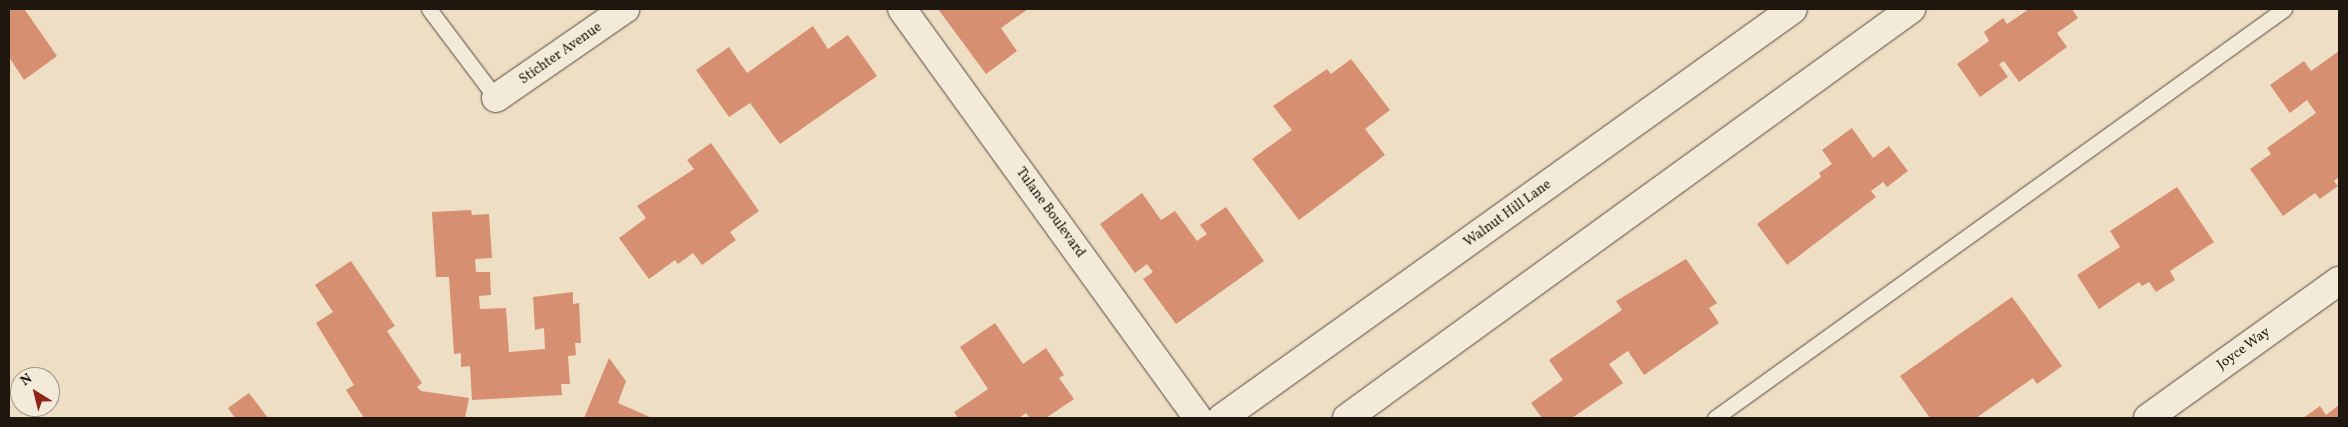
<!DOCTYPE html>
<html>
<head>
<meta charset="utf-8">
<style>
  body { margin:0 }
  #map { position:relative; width:2348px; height:427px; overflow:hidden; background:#eedec4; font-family:Vollkorn,serif }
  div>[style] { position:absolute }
  .building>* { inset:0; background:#d78f72 }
  .roads { filter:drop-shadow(0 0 1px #53483b) drop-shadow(0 0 1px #53483b) }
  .lane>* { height:15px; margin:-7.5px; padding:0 7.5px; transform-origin:7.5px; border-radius:7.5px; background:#f4ead9 }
  .street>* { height:28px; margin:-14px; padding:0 14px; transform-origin:14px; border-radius:14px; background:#f4ead9 }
  .secondary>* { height:28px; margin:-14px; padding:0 14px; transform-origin:14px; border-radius:14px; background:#f4ead9 }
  span { translate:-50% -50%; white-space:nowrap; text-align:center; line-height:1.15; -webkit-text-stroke:5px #f4ead9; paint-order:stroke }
  .street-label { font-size:14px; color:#1f160d }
  .frame { position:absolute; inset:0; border:10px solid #1f160d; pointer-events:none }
  .north { position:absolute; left:10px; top:367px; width:50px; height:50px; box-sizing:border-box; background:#f4ead9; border:1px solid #9f9587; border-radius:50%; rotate:324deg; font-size:14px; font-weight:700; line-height:20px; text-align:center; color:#1f160d }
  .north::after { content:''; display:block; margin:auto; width:18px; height:22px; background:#8f2418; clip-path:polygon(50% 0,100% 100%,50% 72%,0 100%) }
</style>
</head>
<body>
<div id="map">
  <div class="building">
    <div style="clip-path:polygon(9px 9px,27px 9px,25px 10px,57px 56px,24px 80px,9px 57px)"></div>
    <div style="clip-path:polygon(938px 9px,1028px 9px,1001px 28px,1017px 51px,986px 74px)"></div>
    <div style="clip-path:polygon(2029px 9px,2072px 9px,2078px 18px,2057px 33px,2067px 47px,2019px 82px,2004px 61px,1999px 64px,2008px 77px,1980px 97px,1957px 64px,1989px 41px,1984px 32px,2003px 18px,2007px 24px)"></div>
    <div style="clip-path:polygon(813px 26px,828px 49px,848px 35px,877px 76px,780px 144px,750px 103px,729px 117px,696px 70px,729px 47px,747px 73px)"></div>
    <div style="clip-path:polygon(2339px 51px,2339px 177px,2334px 181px,2338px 186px,2320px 199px,2315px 193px,2283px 216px,2250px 169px,2271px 154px,2267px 148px,2316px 113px,2307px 100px,2290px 113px,2270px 85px,2304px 61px,2311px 71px)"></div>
    <div style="clip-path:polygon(1351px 59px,1390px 110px,1365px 129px,1385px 155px,1299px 220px,1252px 159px,1292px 130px,1273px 106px,1327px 69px,1331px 74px)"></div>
    <div style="clip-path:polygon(1852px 128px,1873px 158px,1889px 146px,1908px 171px,1887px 187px,1883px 182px,1871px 191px,1876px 197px,1787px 265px,1757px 224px,1821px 177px,1819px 173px,1832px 164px,1822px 150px)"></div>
    <div style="clip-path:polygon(711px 143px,759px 211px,730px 232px,736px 240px,702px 265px,693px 253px,678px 264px,675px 260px,649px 279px,619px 238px,646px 218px,637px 206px,694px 169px,687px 160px)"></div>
    <div style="clip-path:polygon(2177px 187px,2214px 242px,2170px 271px,2175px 280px,2156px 292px,2149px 282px,2142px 286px,2139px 282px,2099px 309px,2077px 275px,2120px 247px,2110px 231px)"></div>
    <div style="clip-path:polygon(1142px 193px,1161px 220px,1175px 211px,1197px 241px,1207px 234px,1200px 225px,1226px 207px,1264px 261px,1176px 324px,1143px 279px,1153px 272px,1147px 264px,1135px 273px,1100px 224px)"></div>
    <div style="clip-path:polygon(471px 210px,472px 215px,489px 214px,492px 258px,475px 259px,476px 272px,490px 272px,491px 295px,479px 296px,480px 309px,506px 308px,509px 352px,545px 349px,544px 328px,535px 330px,533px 297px,573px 292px,573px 304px,579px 303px,581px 343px,575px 343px,576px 355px,568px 356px,570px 384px,561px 384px,562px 395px,472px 400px,470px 366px,461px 367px,461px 353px,454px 354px,449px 277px,436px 277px,432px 212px)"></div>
    <div style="clip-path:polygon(1686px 259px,1717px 303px,1709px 308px,1719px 323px,1644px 375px,1628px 351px,1609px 364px,1623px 383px,1572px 418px,1542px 418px,1531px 403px,1563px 380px,1549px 360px,1622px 310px,1616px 301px)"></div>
    <div style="clip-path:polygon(351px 261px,395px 326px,387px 331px,422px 383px,417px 387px,421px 391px,469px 398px,465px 418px,364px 418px,346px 390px,354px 385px,316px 323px,333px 312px,315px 285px)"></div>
    <div style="clip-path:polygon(2012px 297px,2062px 366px,2037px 384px,2033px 378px,1976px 418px,1930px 418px,1900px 376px)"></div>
    <div style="clip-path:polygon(995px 323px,1023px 364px,1046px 348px,1064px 375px,1059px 378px,1074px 399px,1046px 418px,1030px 418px,1026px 413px,1019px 418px,958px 418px,954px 412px,988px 389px,960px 347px)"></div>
    <div style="clip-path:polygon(609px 358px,626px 381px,618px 403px,652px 418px,584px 418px)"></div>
    <div style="clip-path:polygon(249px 393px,268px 418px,235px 418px,228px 408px)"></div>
    <div style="clip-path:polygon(2339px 405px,2339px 418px,2303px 418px,2320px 406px,2326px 415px)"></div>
  </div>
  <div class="roads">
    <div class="lane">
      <div style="left:429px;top:9px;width:111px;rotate:53deg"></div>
      <div style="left:1715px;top:418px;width:701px;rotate:-35.71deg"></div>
    </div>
    <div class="street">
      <div style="left:902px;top:9px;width:505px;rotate:54.11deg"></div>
      <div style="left:496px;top:98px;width:157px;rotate:-34.6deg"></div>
      <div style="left:2148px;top:418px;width:235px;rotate:-35.7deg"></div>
    </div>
    <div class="secondary">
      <div style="left:1222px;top:418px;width:702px;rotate:-35.61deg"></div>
      <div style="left:1347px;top:418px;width:697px;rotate:-35.95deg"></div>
    </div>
  </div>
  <div class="street-label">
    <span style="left:561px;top:54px;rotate:-35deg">Stichter Avenue</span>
    <span style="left:1050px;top:213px;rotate:54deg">Tulane Boulevard</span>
    <span style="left:1508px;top:214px;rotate:-36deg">Walnut Hill Lane</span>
    <span style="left:2244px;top:349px;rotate:-36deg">Joyce Way</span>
  </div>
  <div class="frame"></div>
  <div class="north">N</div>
</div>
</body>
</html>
